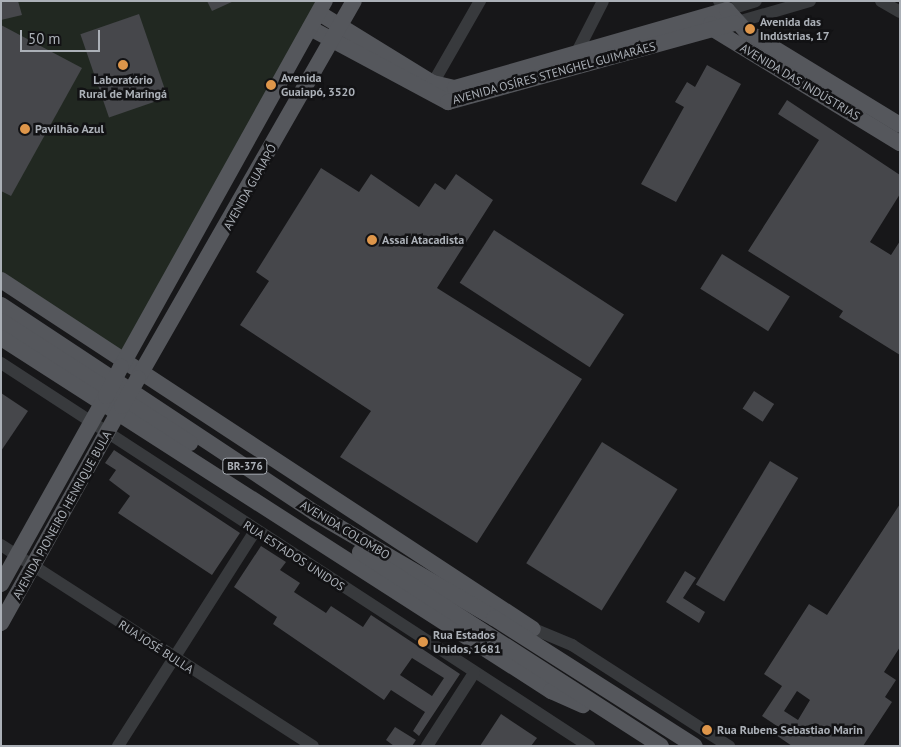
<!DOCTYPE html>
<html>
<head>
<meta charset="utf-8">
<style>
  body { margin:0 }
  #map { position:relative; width:901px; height:747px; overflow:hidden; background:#171719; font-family:"PT Sans",sans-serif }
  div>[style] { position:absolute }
  .green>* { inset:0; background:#212821 }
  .building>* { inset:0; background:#46474b; transform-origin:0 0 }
  .minor>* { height:12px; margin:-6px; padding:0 6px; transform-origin:6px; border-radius:6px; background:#383a3d }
  .major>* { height:16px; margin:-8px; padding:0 8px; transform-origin:8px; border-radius:8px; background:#55575c }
  .major-bridge>* { height:16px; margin:-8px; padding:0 8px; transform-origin:8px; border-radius:8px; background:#55575c }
  .dots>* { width:14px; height:14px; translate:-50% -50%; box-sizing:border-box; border:2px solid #121214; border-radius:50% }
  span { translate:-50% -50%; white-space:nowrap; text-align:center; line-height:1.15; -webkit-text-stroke:5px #121214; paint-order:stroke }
  .shield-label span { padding:1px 4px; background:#121214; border:1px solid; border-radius:4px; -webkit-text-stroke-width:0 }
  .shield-label { font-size:11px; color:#abb0b7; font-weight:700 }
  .poi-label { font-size:12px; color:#abb0b7; font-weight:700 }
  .left { translate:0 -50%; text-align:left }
  .street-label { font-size:12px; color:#abb0b7 }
  .frame { position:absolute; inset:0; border:2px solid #abb0b7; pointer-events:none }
  .scale { position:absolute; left:20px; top:30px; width:80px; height:22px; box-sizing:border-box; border:2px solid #abb0b7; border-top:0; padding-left:6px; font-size:15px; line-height:18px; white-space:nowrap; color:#abb0b7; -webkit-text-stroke:4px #121214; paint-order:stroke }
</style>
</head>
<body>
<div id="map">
  <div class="green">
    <div style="clip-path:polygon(1px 1px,325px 1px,125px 359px,1px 280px)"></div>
  </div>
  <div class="building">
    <div style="clip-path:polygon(1px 1px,18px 1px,22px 15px,1px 20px)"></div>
    <div style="clip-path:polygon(207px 1px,234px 1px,212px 11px)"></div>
    <div style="left:139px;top:14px;width:88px;height:62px;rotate:71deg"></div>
    <div style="clip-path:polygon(1px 25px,82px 68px,11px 196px,1px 191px)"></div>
    <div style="clip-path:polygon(707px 65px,741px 84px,676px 202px,641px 184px,684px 107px,675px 102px,687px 82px,695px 87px)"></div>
    <div style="clip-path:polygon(787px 100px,900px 175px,900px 194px,870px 242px,891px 255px,900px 241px,900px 355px,839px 317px,843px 311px,748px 251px,819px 140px,778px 114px)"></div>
    <div style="clip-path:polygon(321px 168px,359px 192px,371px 174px,419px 207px,435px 183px,445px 190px,456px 174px,493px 200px,437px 288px,582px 379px,477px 543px,340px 457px,371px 411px,240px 325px,269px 281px,256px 272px)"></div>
    <div style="left:494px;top:230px;width:155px;height:63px;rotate:33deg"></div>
    <div style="left:722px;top:254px;width:80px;height:41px;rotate:32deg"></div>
    <div style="left:754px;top:391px;width:24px;height:21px;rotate:33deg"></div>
    <div style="clip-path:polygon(1px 393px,28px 411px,1px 451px)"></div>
    <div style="left:602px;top:442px;width:89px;height:143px;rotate:32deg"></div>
    <div style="clip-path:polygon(114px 450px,240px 533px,212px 575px,118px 513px,130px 496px,109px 480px,116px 470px,105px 463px)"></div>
    <div style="left:770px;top:461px;width:33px;height:144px;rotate:31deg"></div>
    <div style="clip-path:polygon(evenodd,900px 504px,900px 647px,884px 672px,896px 680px,885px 697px,892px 702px,863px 746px,792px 746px,776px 735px,780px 728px,762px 716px,782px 686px,764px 674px,809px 604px,827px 615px,900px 504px,797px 691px,810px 700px,798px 720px,784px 711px,797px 691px)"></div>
    <div style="clip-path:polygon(evenodd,261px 546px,286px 562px,280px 570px,300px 583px,294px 592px,326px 613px,331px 606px,363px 627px,371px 615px,460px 674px,419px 736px,413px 731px,425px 712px,391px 690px,384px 700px,352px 678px,273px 624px,277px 617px,234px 587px,261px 546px,412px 658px,444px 678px,432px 696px,400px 675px,412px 658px)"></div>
    <div style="clip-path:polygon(685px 571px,696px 578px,683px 598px,705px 612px,699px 623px,666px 602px)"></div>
    <div style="clip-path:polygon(501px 714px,537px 738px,531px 746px,480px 746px)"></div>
    <div style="clip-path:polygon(395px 727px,416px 740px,412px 746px,394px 746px,386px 740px)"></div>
  </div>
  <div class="minor">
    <div style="left:719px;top:1px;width:12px;rotate:48deg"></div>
    <div style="left:727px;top:10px;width:30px;rotate:-17deg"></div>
    <div style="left:881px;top:1px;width:22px;rotate:30deg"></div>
    <div style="left:734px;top:23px;width:79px;rotate:-16.1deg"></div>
    <div style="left:576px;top:54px;width:59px;rotate:-63deg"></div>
    <div style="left:433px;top:83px;width:95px;rotate:-60.2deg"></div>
    <div style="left:1px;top:363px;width:702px;rotate:33.08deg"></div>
    <div style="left:1px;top:545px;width:371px;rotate:32.8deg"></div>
    <div style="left:529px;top:627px;width:47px;rotate:22.7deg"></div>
    <div style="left:572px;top:645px;width:187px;rotate:32.8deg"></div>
    <div style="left:118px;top:746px;width:255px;rotate:-57.5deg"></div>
    <div style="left:427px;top:746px;width:87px;rotate:-57.2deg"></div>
  </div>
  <div class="major">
    <div style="left:319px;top:13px;width:134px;rotate:31.6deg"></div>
    <div style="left:433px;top:83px;width:23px;rotate:13deg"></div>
    <div style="left:455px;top:88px;width:283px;rotate:-16deg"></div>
    <div style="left:727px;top:10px;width:28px;rotate:48deg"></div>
    <div style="left:746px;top:31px;width:180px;rotate:31.4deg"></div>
    <div style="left:711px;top:24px;width:5px;rotate:68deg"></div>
    <div style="left:713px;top:29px;width:219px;rotate:31.4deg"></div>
    <div style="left:310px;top:28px;width:157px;rotate:28.2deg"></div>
    <div style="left:448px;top:102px;width:297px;rotate:-15.4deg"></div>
    <div style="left:1px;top:280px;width:636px;rotate:33.27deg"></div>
    <div style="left:1px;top:305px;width:377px;rotate:33.5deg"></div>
    <div style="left:315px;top:513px;width:208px;rotate:30.4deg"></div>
    <div style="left:494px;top:618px;width:238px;rotate:32.5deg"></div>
    <div style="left:1px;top:321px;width:225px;rotate:32.8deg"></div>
    <div style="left:1px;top:338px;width:654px;rotate:32.69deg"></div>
    <div style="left:551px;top:691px;width:35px;rotate:24deg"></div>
    <div style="left:121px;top:367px;width:419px;rotate:-60.9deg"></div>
    <div style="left:138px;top:378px;width:434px;rotate:-60.2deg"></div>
    <div style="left:360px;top:552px;width:358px;rotate:32.8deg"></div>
    <div style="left:1px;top:584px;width:215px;rotate:-60.8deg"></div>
    <div style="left:1px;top:623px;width:248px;rotate:-60.9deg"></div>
  </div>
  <div class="major-bridge">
    <div style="left:106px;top:396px;width:33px;rotate:-63deg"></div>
    <div style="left:122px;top:406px;width:32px;rotate:-60deg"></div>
  </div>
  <div class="dots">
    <div style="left:750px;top:29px;background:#de964a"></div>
    <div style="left:123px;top:65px;background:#de964a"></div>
    <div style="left:271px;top:85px;background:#de964a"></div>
    <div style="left:25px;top:129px;background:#de964a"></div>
    <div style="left:372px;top:240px;background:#de964a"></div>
    <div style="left:423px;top:642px;background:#de964a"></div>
    <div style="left:707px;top:730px;background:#de964a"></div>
  </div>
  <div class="shield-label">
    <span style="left:245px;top:466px">BR-376</span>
  </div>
  <div class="poi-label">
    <span class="left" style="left:760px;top:29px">Avenida das<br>Indústrias, 17</span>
    <span class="left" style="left:281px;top:85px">Avenida<br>Guaiapó, 3520</span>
    <span style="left:123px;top:87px">Laboratório<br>Rural de Maringá</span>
    <span class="left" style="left:35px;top:129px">Pavilhão Azul</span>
    <span class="left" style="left:382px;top:240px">Assaí Atacadista</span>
    <span class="left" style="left:433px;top:642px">Rua Estados<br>Unidos, 1681</span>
    <span class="left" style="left:717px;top:730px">Rua Rubens Sebastiao Marin</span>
  </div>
  <div class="street-label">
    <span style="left:554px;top:73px;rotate:-15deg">AVENIDA OSÍRES STENGHEL GUIMARÃES</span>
    <span style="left:800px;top:82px;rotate:31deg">AVENIDA DAS INDÚSTRIAS</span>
    <span style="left:250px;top:187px;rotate:-61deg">AVENIDA GUAIAPÓ</span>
    <span style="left:62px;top:515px;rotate:-61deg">AVENIDA PIONEIRO HENRIQUE BULA</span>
    <span style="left:345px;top:530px;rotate:31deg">AVENIDA COLOMBO</span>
    <span style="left:294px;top:556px;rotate:33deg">RUA ESTADOS UNIDOS</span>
    <span style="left:156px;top:647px;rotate:33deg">RUA JOSÉ BULLA</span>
  </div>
  <div class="frame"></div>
  <div class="scale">50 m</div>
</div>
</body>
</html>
